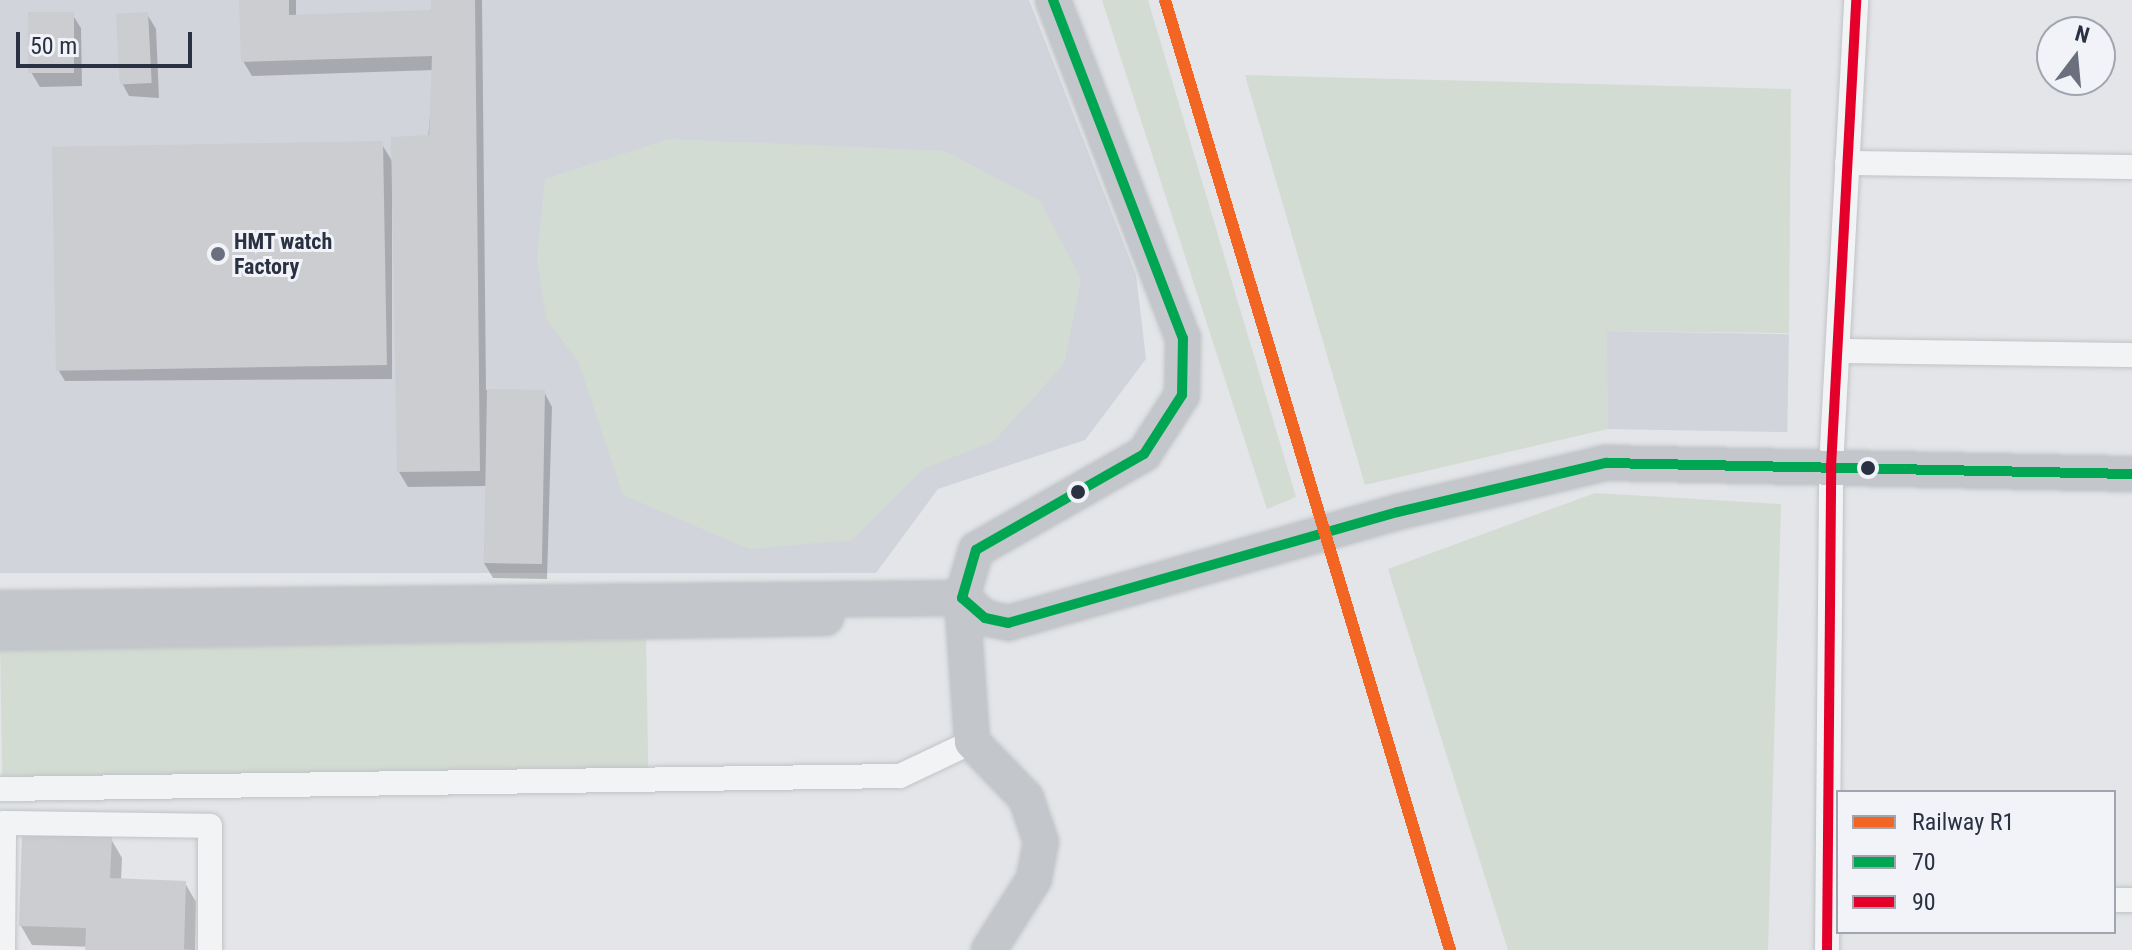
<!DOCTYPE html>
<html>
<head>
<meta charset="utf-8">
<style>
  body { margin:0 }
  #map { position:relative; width:2132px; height:950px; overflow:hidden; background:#e3e5e8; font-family:"Roboto Condensed",sans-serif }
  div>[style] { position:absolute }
  .built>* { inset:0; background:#d1d4db; transform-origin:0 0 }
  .green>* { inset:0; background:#d3dcd3; transform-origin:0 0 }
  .shadow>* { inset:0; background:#0003 }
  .building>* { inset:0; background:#cbcdd1; transform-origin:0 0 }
  .roads { filter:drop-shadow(0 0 2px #c1c3c6) drop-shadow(0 0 2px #c1c3c6) }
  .street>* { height:24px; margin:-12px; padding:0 12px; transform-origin:12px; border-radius:12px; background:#f2f3f5 }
  .secondary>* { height:34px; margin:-17px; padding:0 17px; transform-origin:17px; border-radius:17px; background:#c3c6ca }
  .bus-1>* { height:10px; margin:-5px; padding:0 5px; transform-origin:5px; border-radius:5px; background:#00a651 }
  .bus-2>* { height:10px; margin:-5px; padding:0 5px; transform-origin:5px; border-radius:5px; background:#e4002b }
  .rail-1>* { height:12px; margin:-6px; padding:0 6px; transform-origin:6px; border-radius:6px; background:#f26522 }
  .dots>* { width:22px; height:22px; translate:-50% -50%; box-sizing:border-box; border:4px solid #f1f3f8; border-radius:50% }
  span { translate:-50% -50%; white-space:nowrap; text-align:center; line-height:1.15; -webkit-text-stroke:6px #f1f3f8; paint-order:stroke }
  .poi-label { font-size:22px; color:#293143; font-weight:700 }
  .left { translate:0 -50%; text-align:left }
  .legend { position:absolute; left:1836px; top:790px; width:280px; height:144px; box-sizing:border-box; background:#f1f3f8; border:2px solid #a1a5b0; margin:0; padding:10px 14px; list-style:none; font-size:24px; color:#293143 }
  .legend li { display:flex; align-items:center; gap:16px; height:40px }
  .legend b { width:40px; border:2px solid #a1a5b0 }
  .north { position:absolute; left:2036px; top:16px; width:80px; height:80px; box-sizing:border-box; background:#f1f3f8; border:2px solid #a1a5b0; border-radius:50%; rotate:16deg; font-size:22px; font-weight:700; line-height:32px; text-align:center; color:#293143 }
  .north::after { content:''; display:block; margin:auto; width:28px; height:36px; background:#6a707d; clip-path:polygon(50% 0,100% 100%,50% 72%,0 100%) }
  .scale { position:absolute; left:16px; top:32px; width:176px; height:36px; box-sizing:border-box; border:4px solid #293143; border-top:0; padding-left:10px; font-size:24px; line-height:28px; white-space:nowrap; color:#293143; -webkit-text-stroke:6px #f1f3f8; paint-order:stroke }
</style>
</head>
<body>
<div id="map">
  <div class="built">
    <div style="clip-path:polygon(0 0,1029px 0,1136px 275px,1146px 359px,1085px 440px,938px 489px,876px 573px,0 573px)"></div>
    <div style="left:1606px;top:331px;width:183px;height:98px;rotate:1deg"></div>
  </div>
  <div class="green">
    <div style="clip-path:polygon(1102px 0,1148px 0,1296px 497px,1267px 509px)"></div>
    <div style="clip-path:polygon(1245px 75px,1791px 89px,1789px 333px,1607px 331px,1608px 429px,1365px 485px)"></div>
    <div style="clip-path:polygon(669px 139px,945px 151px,1040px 201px,1081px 279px,1064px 364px,994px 441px,923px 469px,852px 540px,749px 549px,623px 495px,578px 361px,546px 318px,537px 258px,545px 179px)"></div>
    <div style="clip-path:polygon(1595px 493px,1781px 504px,1768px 950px,1508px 950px,1388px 569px)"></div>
    <div style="left:646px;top:639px;width:133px;height:646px;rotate:89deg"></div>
  </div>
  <div class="shadow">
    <div style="clip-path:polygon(242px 0,296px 0,296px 16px,433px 12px,433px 0,482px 0,486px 390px,544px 392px,552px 407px,547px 579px,493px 578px,484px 563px,487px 486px,408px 487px,399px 472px,434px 70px,252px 76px,243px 61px)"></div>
    <div style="clip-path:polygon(72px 14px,81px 28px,82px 86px,40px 87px,31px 72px)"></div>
    <div style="clip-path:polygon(147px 14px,156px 29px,159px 98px,129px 96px,121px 81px)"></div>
    <div style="clip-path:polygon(381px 143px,392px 161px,392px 379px,65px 381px,56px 366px)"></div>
    <div style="clip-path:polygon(111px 839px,122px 858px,121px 881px,185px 883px,196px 902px,195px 950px,32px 945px,21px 926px)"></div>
  </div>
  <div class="building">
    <div style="clip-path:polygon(239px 0,289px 0,289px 15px,431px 10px,431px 0,475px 0,480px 471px,397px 472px,391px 137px,429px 135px,432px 56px,241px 62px)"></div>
    <div style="left:28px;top:12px;width:46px;height:61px"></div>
    <div style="left:148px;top:12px;width:71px;height:32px;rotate:87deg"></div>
    <div style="left:383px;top:141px;width:224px;height:331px;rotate:89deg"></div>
    <div style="left:487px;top:389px;width:58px;height:174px;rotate:1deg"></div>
    <div style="clip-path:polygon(22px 834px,112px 837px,110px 878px,186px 881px,184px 950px,85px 950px,86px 928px,19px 926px)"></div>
  </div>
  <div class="roads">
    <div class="street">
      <div style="left:1847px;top:163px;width:285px;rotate:0.8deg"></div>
      <div style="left:1838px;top:351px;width:294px;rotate:0.8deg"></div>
      <div style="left:0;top:789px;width:900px;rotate:-0.83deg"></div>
      <div style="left:900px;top:776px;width:80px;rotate:-25.3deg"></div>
      <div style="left:2114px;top:900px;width:18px"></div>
      <div style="left:3px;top:950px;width:127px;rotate:-89.5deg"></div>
      <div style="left:4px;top:823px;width:206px;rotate:0.8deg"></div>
      <div style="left:210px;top:826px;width:124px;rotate:90deg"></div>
      <div style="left:1827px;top:950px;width:483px;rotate:-89.5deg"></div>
      <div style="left:1831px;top:467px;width:468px;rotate:-86.9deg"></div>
    </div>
    <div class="secondary">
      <div style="left:1053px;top:0;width:362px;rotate:69deg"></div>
      <div style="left:1183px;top:338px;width:57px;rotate:91deg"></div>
      <div style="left:1182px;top:395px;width:70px;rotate:122.8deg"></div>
      <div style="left:1144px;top:454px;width:193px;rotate:150.3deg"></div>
      <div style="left:976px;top:550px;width:50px;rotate:106.3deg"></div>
      <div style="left:962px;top:598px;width:30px;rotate:41deg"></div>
      <div style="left:985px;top:618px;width:24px;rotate:12deg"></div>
      <div style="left:1008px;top:623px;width:405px;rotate:-15.9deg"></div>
      <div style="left:1398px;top:512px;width:214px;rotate:-13.3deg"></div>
      <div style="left:1606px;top:463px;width:526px;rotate:1.2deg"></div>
      <div style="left:0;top:608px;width:962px;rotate:-0.6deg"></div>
      <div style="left:962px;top:598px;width:144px;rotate:86deg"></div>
      <div style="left:972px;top:742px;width:78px;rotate:46deg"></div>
      <div style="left:1026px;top:798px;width:46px;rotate:71.2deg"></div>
      <div style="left:1041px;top:842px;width:38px;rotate:101deg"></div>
      <div style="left:1034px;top:879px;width:84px;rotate:122.4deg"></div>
      <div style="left:0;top:633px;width:826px;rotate:-1.04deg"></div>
    </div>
  </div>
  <div class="bus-1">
    <div style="left:1053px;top:0;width:362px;rotate:69deg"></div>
    <div style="left:1183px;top:338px;width:57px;rotate:91deg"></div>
    <div style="left:1182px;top:395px;width:70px;rotate:122.8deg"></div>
    <div style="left:1144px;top:454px;width:193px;rotate:150.3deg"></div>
    <div style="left:976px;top:550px;width:50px;rotate:106.3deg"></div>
    <div style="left:962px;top:598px;width:30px;rotate:41deg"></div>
    <div style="left:985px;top:618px;width:24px;rotate:12deg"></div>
    <div style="left:1008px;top:623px;width:405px;rotate:-15.9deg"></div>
    <div style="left:1398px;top:512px;width:214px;rotate:-13.3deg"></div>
    <div style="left:1606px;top:463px;width:526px;rotate:1.2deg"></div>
  </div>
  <div class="bus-2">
    <div style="left:1827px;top:950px;width:483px;rotate:-89.5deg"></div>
    <div style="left:1831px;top:467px;width:468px;rotate:-86.9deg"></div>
  </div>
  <div class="rail-1">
    <div style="left:1165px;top:0;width:992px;rotate:73.3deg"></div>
  </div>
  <div class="dots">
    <div style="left:218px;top:254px;background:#6a707d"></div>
    <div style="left:1868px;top:468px;background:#293143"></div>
    <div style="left:1078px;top:492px;background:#293143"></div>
  </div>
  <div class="poi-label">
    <span class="left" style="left:234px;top:254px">HMT watch<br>Factory</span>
  </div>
  <ul class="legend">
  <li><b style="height:10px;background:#f26522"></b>Railway R1</li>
  <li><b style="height:10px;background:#00a651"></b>70</li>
  <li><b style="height:10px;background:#e4002b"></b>90</li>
  </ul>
  <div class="north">N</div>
  <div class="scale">50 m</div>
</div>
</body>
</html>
